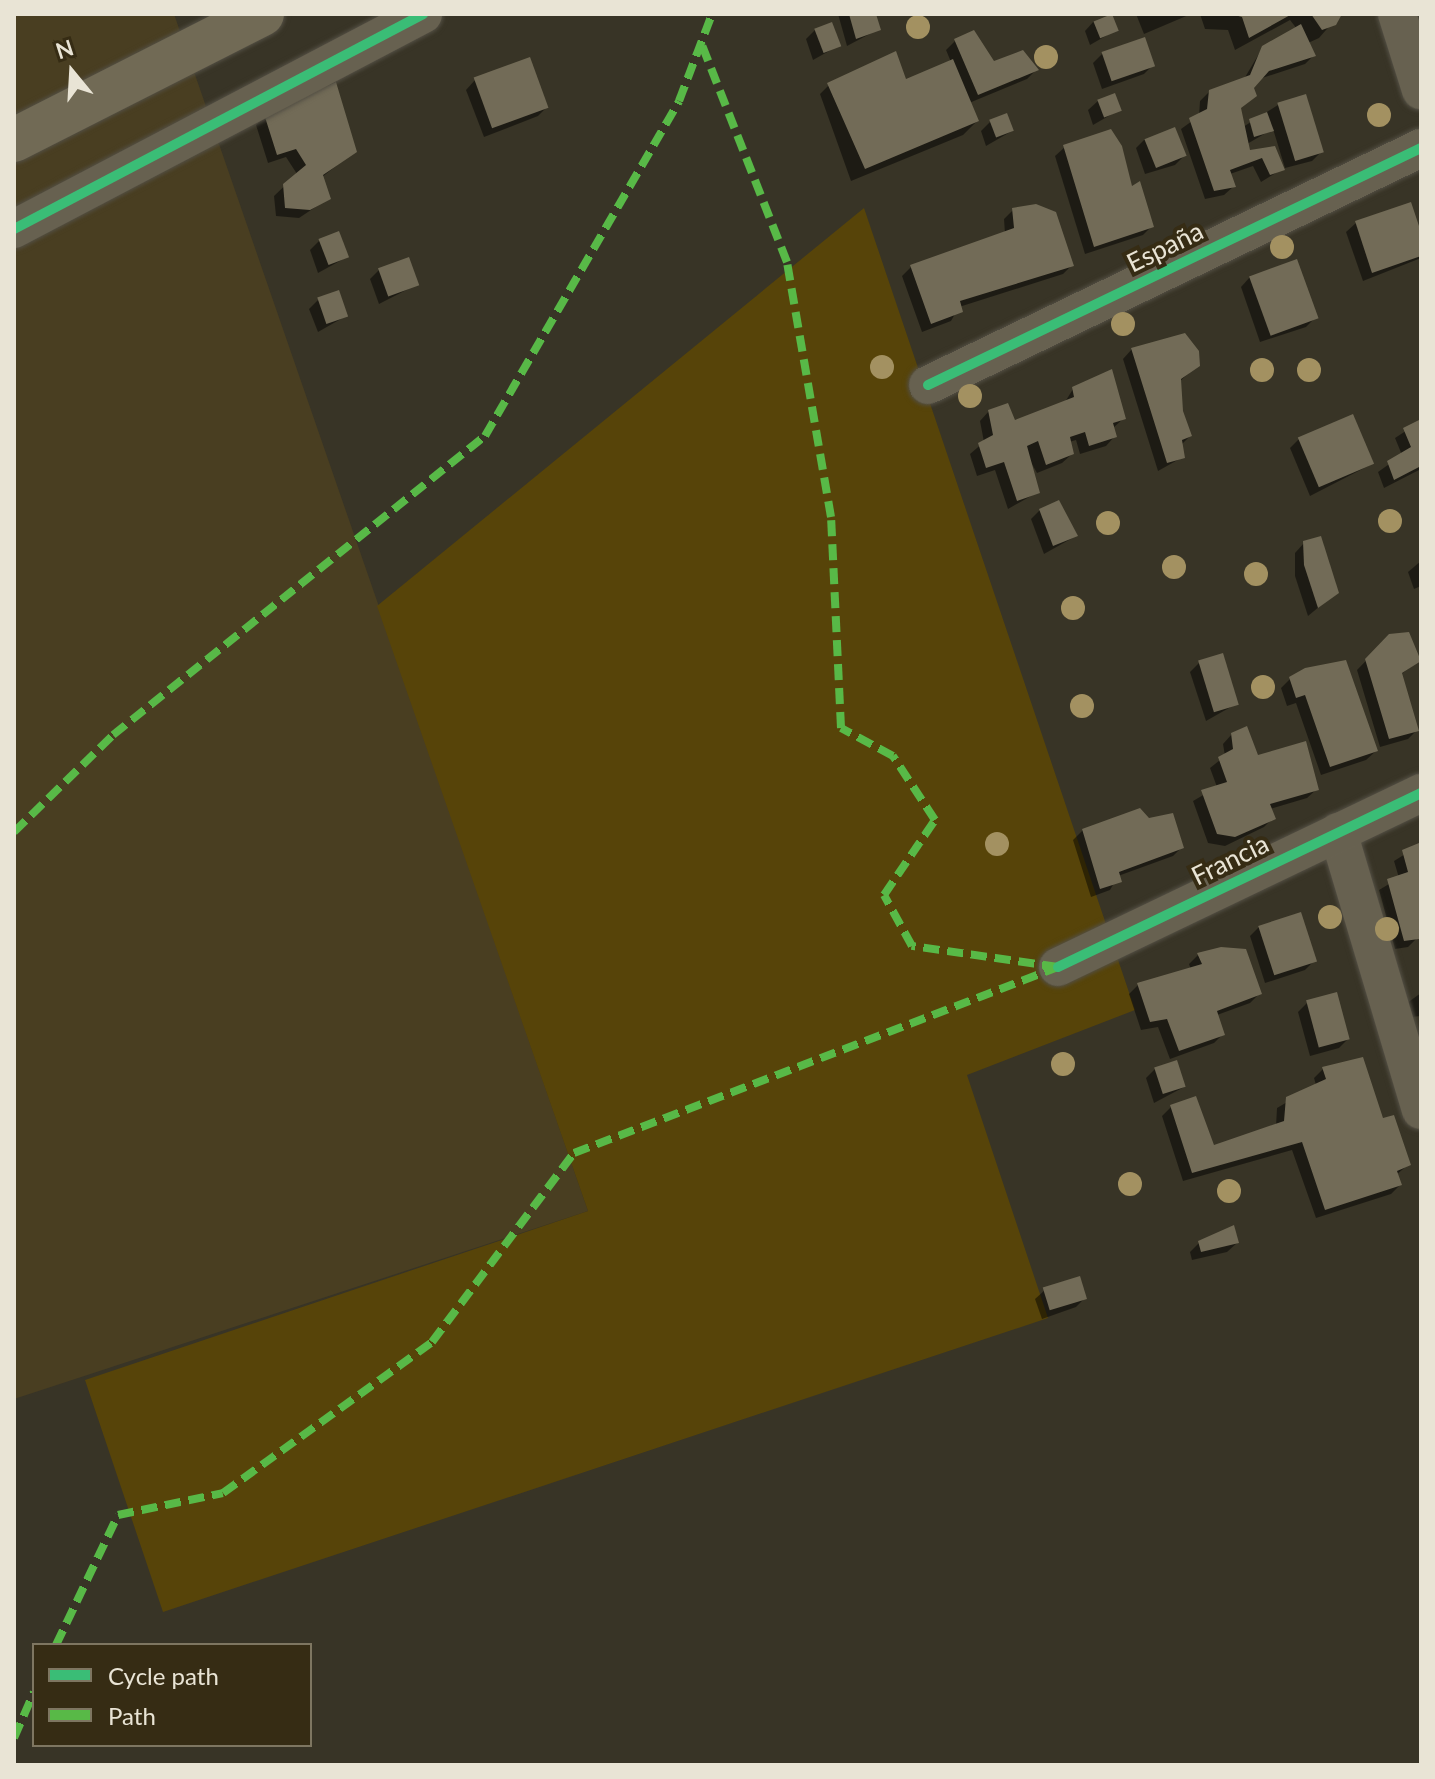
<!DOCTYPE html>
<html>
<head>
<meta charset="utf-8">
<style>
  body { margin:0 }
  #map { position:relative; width:1435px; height:1779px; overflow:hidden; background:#383426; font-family:Lato,sans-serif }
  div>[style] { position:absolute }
  .built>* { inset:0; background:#493e21 }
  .green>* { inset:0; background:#574409 }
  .shadow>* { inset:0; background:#0007 }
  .building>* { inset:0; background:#726b57; transform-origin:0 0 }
  .roads { filter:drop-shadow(0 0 2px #534f44) drop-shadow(0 0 2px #534f44) }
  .street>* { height:38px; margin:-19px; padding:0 19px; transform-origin:19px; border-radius:19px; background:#676150 }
  .secondary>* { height:44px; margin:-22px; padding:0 22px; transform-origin:22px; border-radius:22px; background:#716a55 }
  .quiet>* { height:8px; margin-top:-4px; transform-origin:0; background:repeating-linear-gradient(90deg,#58b947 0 16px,transparent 0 24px) }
  .cycleway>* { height:10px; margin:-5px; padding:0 5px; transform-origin:5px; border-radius:5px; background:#3abd76 }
  .trees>* { width:24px; height:24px; margin:-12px; border-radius:50%; background:#a39161 }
  span { translate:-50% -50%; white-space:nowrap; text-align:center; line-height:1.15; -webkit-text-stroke:8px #362c14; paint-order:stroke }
  .street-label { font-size:26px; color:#e9e4d5 }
  .frame { position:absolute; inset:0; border:16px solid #e9e4d5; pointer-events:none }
  .legend { position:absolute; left:32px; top:1643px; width:280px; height:104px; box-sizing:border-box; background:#362c14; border:2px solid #7e7661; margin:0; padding:10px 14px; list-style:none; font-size:24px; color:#e9e4d5 }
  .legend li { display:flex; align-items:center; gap:16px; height:40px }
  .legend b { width:40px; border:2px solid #7e7661 }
  .north { position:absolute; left:32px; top:32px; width:80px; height:80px; -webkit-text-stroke:6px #362c14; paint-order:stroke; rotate:342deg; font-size:22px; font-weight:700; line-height:32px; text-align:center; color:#e9e4d5 }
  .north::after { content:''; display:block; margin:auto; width:28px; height:36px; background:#e9e4d5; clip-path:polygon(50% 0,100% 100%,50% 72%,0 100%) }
</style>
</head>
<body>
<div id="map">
  <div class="built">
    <div style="clip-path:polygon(14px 14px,174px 14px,588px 1211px,14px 1399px)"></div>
  </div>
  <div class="green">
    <div style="clip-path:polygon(864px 208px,1135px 1010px,967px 1075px,1048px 1318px,163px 1612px,85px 1380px,588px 1211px,377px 606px)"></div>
  </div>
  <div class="shadow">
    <div style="clip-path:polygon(838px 14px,874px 14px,879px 29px,847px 46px)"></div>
    <div style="clip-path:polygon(1136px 14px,1191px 14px,1144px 34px)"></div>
    <div style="clip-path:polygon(1200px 14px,1340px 14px,1319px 38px,1308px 43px,1314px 55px,1305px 64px,1259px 79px,1239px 110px,1243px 127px,1278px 105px,1321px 152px,1312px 161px,1285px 168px,1273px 129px,1247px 144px,1248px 152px,1273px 148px,1282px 169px,1261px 182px,1253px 166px,1230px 174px,1234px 186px,1224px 195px,1205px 199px,1181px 129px,1199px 116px,1200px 101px,1210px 91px,1244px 79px,1263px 47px,1297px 29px,1290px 20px,1235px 50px,1228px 30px,1205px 29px)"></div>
    <div style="clip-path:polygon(1094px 21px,1116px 30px,1090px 45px,1085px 31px)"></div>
    <div style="clip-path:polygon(815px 30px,838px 46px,813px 60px,806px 39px)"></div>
    <div style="clip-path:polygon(955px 41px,993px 63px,1036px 70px,1027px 79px,969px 103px,977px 121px,963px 135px,851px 181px,820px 94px,829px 85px,905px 81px,951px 62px,946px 50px)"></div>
    <div style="clip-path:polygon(1102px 54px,1153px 65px,1144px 74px,1102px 89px,1093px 63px)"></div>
    <div style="clip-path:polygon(475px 80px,547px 107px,538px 116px,484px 137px,466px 90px)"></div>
    <div style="clip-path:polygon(1098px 101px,1119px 110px,1093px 125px,1088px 110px)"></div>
    <div style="clip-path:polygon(266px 115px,354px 152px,322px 177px,329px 198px,299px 218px,276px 216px,274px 196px,297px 174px,286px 157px,268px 163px,256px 125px)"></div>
    <div style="clip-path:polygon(990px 122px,1012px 131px,986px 146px,981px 131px)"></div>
    <div style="clip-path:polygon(1145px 139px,1184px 156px,1175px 165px,1145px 174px,1136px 148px)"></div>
    <div style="clip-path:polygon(1065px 147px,1131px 189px,1152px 226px,1143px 235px,1085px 254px,1055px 156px)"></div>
    <div style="clip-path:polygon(1410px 204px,1421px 238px,1421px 258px,1363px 281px,1346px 232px,1356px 223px)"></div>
    <div style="clip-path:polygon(1013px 210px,1072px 265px,1063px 274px,959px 307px,951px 321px,922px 332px,902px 276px,911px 267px,1005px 234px,1004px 219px)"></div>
    <div style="clip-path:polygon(319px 241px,347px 257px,318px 273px,310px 250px)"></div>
    <div style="clip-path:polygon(379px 270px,416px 285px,379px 304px,370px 279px)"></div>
    <div style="clip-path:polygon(1250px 277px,1315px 318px,1306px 327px,1260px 342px,1241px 287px)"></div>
    <div style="clip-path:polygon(318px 300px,346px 316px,318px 332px,309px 309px)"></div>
    <div style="clip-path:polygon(1132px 349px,1198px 365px,1180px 381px,1181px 411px,1190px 436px,1181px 445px,1183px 457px,1158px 471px,1123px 359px)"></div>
    <div style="clip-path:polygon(1073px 389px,1124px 418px,1112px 429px,1115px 436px,1106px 446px,1080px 454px,1076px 440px,1069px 442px,1072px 454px,1062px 463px,1037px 473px,1028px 457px,1038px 492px,1008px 509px,995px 470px,977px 476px,970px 454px,984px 442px,980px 421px,989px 411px,1014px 422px,1065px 402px)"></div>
    <div style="clip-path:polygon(1421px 421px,1421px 469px,1384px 488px,1378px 472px,1402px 455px,1395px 438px)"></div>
    <div style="clip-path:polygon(1299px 439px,1372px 464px,1310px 496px,1290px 448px)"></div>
    <div style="clip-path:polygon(1040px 510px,1076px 536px,1044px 554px,1031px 519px)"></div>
    <div style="clip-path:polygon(1304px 543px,1337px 592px,1308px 616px,1295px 576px,1295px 553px)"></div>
    <div style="clip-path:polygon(1421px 561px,1421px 586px,1414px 589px,1408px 572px)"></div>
    <div style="clip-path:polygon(1390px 636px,1420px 660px,1400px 675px,1417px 730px,1408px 739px,1380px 747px,1357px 670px)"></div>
    <div style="clip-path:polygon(1199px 663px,1236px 704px,1206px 721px,1190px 672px)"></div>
    <div style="clip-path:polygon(1290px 679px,1376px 751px,1366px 760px,1321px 775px,1296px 703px,1287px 706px,1281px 688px)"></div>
    <div style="clip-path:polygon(1232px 734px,1257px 757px,1317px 789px,1307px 798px,1270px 809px,1273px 818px,1264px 827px,1225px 846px,1208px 843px,1193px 801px,1217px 787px,1210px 768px,1225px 756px,1223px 744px)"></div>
    <div style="clip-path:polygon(1083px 830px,1182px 847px,1173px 856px,1118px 876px,1110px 890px,1091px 897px,1073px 840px)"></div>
    <div style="clip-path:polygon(1418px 846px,1421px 934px,1408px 947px,1395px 949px,1379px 890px,1399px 878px,1394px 861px)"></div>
    <div style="clip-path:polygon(1259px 927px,1314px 961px,1305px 970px,1265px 983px,1250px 936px)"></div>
    <div style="clip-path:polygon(1198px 955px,1259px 994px,1250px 1003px,1217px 1015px,1223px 1034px,1214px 1043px,1170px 1059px,1158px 1027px,1141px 1030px,1129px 994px,1138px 985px,1191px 970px,1189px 964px)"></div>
    <div style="clip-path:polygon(1421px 993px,1421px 1016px,1411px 1017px,1407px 1003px)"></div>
    <div style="clip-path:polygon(1307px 1003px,1348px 1039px,1339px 1048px,1310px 1056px,1298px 1012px)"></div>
    <div style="clip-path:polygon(1155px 1069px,1184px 1087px,1154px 1103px,1146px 1078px)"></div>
    <div style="clip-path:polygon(1323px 1069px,1409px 1164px,1396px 1175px,1400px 1185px,1391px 1194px,1316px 1218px,1292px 1150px,1183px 1181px,1162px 1116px,1171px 1107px,1212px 1147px,1276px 1126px,1277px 1108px,1316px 1085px,1314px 1078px)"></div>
    <div style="clip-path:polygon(1199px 1243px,1237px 1243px,1227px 1252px,1192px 1260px,1190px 1252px)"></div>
    <div style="clip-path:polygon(1045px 1290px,1085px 1298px,1076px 1307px,1042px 1319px,1035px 1299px)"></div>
  </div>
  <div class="building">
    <div style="clip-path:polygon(849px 14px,876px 14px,881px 30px,856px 39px)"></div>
    <div style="left:1112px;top:14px;width:18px;height:20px;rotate:68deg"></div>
    <div style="clip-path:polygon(1231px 14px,1292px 14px,1249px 38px,1242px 17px)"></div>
    <div style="clip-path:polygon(1311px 14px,1342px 14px,1336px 25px,1322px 30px)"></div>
    <div style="left:832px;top:22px;width:26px;height:19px;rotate:69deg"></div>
    <div style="clip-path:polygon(1301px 24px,1316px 56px,1269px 71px,1254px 88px,1257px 96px,1241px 108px,1250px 150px,1275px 146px,1285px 170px,1270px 175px,1262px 158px,1230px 170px,1236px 187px,1214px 191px,1189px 118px,1207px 109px,1209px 90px,1250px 75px,1262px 46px)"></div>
    <div style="clip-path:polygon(974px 30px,994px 61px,1023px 50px,1039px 70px,978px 95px,954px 39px)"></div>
    <div style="left:1145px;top:37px;width:31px;height:46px;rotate:71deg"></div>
    <div style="clip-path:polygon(896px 51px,906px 79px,953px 59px,979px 121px,865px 169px,827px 83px)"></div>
    <div style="left:530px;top:57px;width:54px;height:60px;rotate:70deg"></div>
    <div style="clip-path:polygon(336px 82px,357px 152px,323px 175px,331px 199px,310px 210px,285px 208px,283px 184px,306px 165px,296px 149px,277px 155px,264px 114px)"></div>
    <div style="left:1115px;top:93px;width:19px;height:19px;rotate:69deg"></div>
    <div style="left:1306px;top:94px;width:61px;height:30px;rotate:73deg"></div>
    <div style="clip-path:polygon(1267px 112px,1274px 131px,1254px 137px,1249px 119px)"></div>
    <div style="left:1007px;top:113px;width:19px;height:19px;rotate:69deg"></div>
    <div style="left:1175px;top:127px;width:31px;height:33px;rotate:68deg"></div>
    <div style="clip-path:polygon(1111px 129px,1122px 146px,1132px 186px,1140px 181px,1154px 227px,1094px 247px,1063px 145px)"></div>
    <div style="clip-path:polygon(1411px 202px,1421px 232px,1421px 256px,1372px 273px,1355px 221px)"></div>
    <div style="clip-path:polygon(1036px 204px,1056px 212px,1074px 266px,960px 301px,963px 312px,931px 324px,910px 265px,1014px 228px,1012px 208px)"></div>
    <div style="left:339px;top:231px;width:28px;height:22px;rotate:69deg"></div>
    <div style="left:409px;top:257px;width:30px;height:33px;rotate:70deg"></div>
    <div style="left:1297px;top:259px;width:63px;height:51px;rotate:70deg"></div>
    <div style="left:339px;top:290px;width:28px;height:23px;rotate:71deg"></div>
    <div style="clip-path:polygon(1185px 333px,1199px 351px,1200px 366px,1181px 379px,1183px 411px,1192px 436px,1182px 440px,1185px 458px,1167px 463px,1131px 348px)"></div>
    <div style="clip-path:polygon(1112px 369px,1126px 419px,1113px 423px,1117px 437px,1089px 446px,1085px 432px,1070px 437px,1074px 454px,1046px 465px,1038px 441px,1027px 446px,1040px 493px,1017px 501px,1004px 462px,986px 468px,978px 443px,993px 435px,988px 410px,1008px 403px,1015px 420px,1074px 397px,1072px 387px)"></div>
    <div style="left:1353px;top:414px;width:54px;height:60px;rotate:67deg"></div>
    <div style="clip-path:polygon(1421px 419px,1421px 466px,1394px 480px,1387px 461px,1411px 447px,1403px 428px)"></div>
    <div style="clip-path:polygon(1059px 500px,1078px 536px,1053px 546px,1039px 509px)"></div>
    <div style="clip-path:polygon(1321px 536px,1339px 593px,1318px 608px,1304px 565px,1303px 541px)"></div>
    <div style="clip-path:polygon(1409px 632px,1421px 661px,1402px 673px,1419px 731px,1389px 739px,1365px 659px,1389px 634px)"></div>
    <div style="left:1223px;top:653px;width:54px;height:26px;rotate:73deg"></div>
    <div style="clip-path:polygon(1346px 660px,1378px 751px,1330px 767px,1305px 695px,1296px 698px,1289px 677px,1305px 668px)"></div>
    <div style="clip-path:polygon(1247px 726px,1258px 755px,1306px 741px,1319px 790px,1270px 804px,1276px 819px,1235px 837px,1217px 834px,1201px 790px,1227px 782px,1218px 757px,1233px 749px,1231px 733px)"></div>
    <div style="clip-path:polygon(1140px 808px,1149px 818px,1173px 813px,1184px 848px,1119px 872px,1122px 882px,1100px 889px,1082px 829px)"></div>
    <div style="clip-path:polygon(1419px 843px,1421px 929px,1419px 939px,1404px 941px,1387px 879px,1408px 872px,1402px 850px)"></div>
    <div style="left:1301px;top:912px;width:52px;height:45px;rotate:72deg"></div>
    <div style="clip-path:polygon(1221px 947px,1246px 949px,1262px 994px,1217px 1011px,1225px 1035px,1179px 1051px,1167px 1019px,1150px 1022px,1137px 983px,1202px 964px,1197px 953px)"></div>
    <div style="left:1337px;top:992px;width:49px;height:32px;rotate:75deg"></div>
    <div style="clip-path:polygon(1363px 1057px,1383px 1118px,1394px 1115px,1411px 1165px,1397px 1171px,1402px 1185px,1325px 1210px,1302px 1142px,1192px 1173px,1170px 1105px,1196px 1096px,1214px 1145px,1284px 1121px,1286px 1097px,1326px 1079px,1322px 1067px)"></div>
    <div style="left:1177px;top:1060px;width:28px;height:24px;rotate:72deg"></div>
    <div style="clip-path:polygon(1234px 1225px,1239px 1243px,1201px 1252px,1198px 1241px)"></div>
    <div style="left:1080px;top:1276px;width:24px;height:39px;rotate:73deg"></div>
  </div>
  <div class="roads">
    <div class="street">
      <div style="left:1397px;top:14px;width:80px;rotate:72.5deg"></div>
      <div style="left:14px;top:229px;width:462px;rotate:-27.7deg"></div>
      <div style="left:928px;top:385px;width:547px;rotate:-25.68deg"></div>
      <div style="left:1338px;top:832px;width:290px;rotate:73.4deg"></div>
      <div style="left:1058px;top:967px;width:403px;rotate:-25.6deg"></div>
    </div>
    <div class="secondary">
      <div style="left:14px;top:140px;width:278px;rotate:-26.9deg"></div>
    </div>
  </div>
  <div class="quiet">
    <div style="left:14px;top:832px;width:139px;rotate:-44.4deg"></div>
    <div style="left:113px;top:735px;width:477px;rotate:-38.8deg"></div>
    <div style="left:485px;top:436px;width:387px;rotate:-59.9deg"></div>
    <div style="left:679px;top:101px;width:93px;rotate:-69.2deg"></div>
    <div style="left:56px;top:1645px;width:144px;rotate:-64.5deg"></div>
    <div style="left:118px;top:1515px;width:107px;rotate:-11.8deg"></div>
    <div style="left:223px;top:1493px;width:258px;rotate:-35.8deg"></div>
    <div style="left:432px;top:1342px;width:236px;rotate:-53.1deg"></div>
    <div style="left:574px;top:1153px;width:519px;rotate:-21.02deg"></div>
    <div style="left:1058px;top:967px;width:148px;rotate:-171.8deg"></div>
    <div style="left:912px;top:946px;width:58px;rotate:-118.8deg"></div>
    <div style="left:884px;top:895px;width:91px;rotate:-55.8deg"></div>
    <div style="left:935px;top:820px;width:77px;rotate:-123.3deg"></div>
    <div style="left:893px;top:756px;width:59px;rotate:-151.7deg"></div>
    <div style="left:841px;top:728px;width:211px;rotate:-92.7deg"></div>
    <div style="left:831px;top:517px;width:259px;rotate:-99.8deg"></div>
    <div style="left:787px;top:262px;width:235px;rotate:-111.4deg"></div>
    <div style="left:14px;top:1738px;width:50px;rotate:-66.5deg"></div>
  </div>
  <div class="cycleway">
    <div style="left:14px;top:229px;width:462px;rotate:-27.7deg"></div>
    <div style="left:928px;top:385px;width:547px;rotate:-25.68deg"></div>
    <div style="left:1058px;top:967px;width:403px;rotate:-25.6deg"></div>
  </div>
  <div class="trees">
    <div style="left:918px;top:27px"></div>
    <div style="left:1046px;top:57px"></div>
    <div style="left:1379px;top:115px"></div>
    <div style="left:1282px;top:247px"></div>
    <div style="left:1123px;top:324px"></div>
    <div style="left:882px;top:367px"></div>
    <div style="left:1262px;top:370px"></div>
    <div style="left:1309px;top:370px"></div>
    <div style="left:970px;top:396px"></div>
    <div style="left:1390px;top:521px"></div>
    <div style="left:1108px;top:523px"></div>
    <div style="left:1174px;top:567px"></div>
    <div style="left:1256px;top:574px"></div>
    <div style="left:1073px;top:608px"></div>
    <div style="left:1263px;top:687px"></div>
    <div style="left:1082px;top:706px"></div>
    <div style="left:997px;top:844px"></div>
    <div style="left:1330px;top:917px"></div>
    <div style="left:1387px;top:929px"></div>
    <div style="left:1063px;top:1064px"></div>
    <div style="left:1130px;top:1184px"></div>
    <div style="left:1229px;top:1191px"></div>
  </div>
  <div class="street-label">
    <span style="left:1165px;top:247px;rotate:-26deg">España</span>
    <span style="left:1230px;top:860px;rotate:-26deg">Francia</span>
  </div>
  <div class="frame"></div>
  <ul class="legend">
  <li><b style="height:10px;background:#3abd76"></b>Cycle path</li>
  <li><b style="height:10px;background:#58b947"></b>Path</li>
  </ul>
  <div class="north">N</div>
</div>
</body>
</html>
